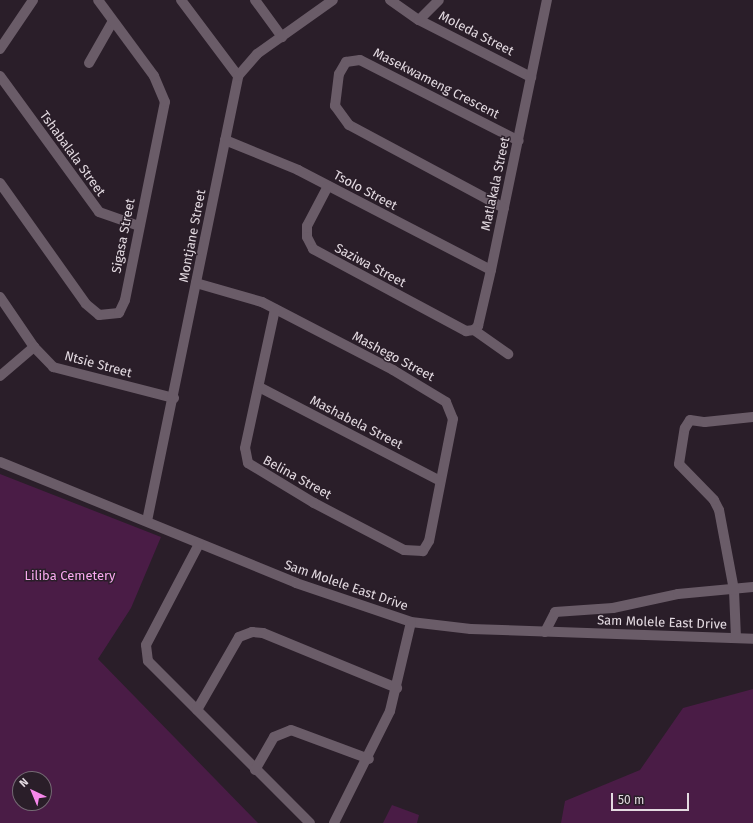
<!DOCTYPE html>
<html>
<head>
<meta charset="utf-8">
<style>
  body { margin:0 }
  #map { position:relative; width:753px; height:823px; overflow:hidden; background:#2a1e29; font-family:"Fira Sans",sans-serif }
  div>[style] { position:absolute }
  .green>* { inset:0; background:#4a1c46 }
  .minor>* { height:10px; margin:-5px; padding:0 5px; transform-origin:5px; border-radius:5px; background:#6a5c68 }
  span { translate:-50% -50%; white-space:nowrap; text-align:center; line-height:1.15; -webkit-text-stroke:3px #2a1e29; paint-order:stroke }
  .street-label { font-size:13px; color:#e3dae1 }
  .park-label { font-size:13px; color:#f9a9ef }
  .north { position:absolute; left:12px; top:771px; width:40px; height:40px; box-sizing:border-box; background:#2a1e29; border:1px solid #746973; border-radius:50%; rotate:316deg; font-size:11px; font-weight:700; line-height:16px; text-align:center; color:#e3dae1 }
  .north::after { content:''; display:block; margin:auto; width:14px; height:18px; background:#f788eb; clip-path:polygon(50% 0,100% 100%,50% 72%,0 100%) }
  .scale { position:absolute; left:611px; top:793px; width:78px; height:18px; box-sizing:border-box; border:2px solid #e3dae1; border-top:0; padding-left:5px; font-size:12px; line-height:14px; white-space:nowrap; color:#e3dae1; -webkit-text-stroke:3px #2a1e29; paint-order:stroke }
</style>
</head>
<body>
<div id="map">
  <div class="green">
    <div style="clip-path:polygon(evenodd,0 474px,161px 537px,131px 608px,98px 659px,258px 823px,0 823px,0 474px,20px 779px,44px 779px,44px 803px,20px 803px,20px 779px)"></div>
    <div style="clip-path:polygon(753px 689px,753px 823px,561px 823px,565px 801px,640px 770px,683px 708px)"></div>
    <div style="clip-path:polygon(392px 805px,419px 815px,417px 823px,383px 823px)"></div>
  </div>
  <div class="minor">
    <div style="left:181px;top:0;width:95px;rotate:53.1deg"></div>
    <div style="left:255px;top:0;width:46px;rotate:53.9deg"></div>
    <div style="left:390px;top:0;width:35px;rotate:35deg"></div>
    <div style="left:419px;top:20px;width:126px;rotate:27deg"></div>
    <div style="left:419px;top:20px;width:28px;rotate:-45deg"></div>
    <div style="left:0;top:49px;width:59px;rotate:-56deg"></div>
    <div style="left:89px;top:63px;width:48px;rotate:-60.3deg"></div>
    <div style="left:0;top:76px;width:168px;rotate:53.9deg"></div>
    <div style="left:99px;top:212px;width:42px;rotate:19.3deg"></div>
    <div style="left:225px;top:140px;width:79px;rotate:22.3deg"></div>
    <div style="left:298px;top:170px;width:217px;rotate:27.4deg"></div>
    <div style="left:0;top:183px;width:148px;rotate:54.6deg"></div>
    <div style="left:86px;top:304px;width:17px;rotate:40deg"></div>
    <div style="left:99px;top:315px;width:20px;rotate:-6deg"></div>
    <div style="left:119px;top:313px;width:14px;rotate:-65deg"></div>
    <div style="left:125px;top:300px;width:202px;rotate:-78.6deg"></div>
    <div style="left:165px;top:102px;width:28px;rotate:-113deg"></div>
    <div style="left:154px;top:76px;width:94px;rotate:-126.4deg"></div>
    <div style="left:328px;top:186px;width:45px;rotate:117.7deg"></div>
    <div style="left:307px;top:226px;width:11px;rotate:90deg"></div>
    <div style="left:307px;top:237px;width:13px;rotate:63deg"></div>
    <div style="left:313px;top:249px;width:174px;rotate:28.2deg"></div>
    <div style="left:466px;top:331px;width:8px;rotate:-7deg"></div>
    <div style="left:474px;top:330px;width:6px;rotate:-45deg"></div>
    <div style="left:478px;top:326px;width:57px;rotate:-76.9deg"></div>
    <div style="left:491px;top:270px;width:276px;rotate:-78.3deg"></div>
    <div style="left:504px;top:208px;width:176px;rotate:-151.8deg"></div>
    <div style="left:349px;top:125px;width:24px;rotate:-126deg"></div>
    <div style="left:335px;top:106px;width:32px;rotate:-83deg"></div>
    <div style="left:339px;top:74px;width:14px;rotate:-60deg"></div>
    <div style="left:346px;top:62px;width:14px;rotate:-8deg"></div>
    <div style="left:360px;top:60px;width:178px;rotate:27deg"></div>
    <div style="left:196px;top:283px;width:69px;rotate:16.1deg"></div>
    <div style="left:262px;top:302px;width:148px;rotate:27.4deg"></div>
    <div style="left:393px;top:370px;width:62px;rotate:31.1deg"></div>
    <div style="left:446px;top:402px;width:18px;rotate:68deg"></div>
    <div style="left:453px;top:419px;width:124px;rotate:101.1deg"></div>
    <div style="left:429px;top:541px;width:12px;rotate:121deg"></div>
    <div style="left:423px;top:551px;width:19px;rotate:-177deg"></div>
    <div style="left:404px;top:550px;width:102px;rotate:-152.4deg"></div>
    <div style="left:314px;top:503px;width:77px;rotate:-148.8deg"></div>
    <div style="left:248px;top:463px;width:15px;rotate:-101deg"></div>
    <div style="left:245px;top:448px;width:142px;rotate:-77.8deg"></div>
    <div style="left:0;top:297px;width:60px;rotate:55.8deg"></div>
    <div style="left:34px;top:347px;width:28px;rotate:46deg"></div>
    <div style="left:53px;top:367px;width:125px;rotate:14.4deg"></div>
    <div style="left:474px;top:330px;width:42px;rotate:35.2deg"></div>
    <div style="left:0;top:376px;width:45px;rotate:-40.5deg"></div>
    <div style="left:259px;top:387px;width:204px;rotate:27.4deg"></div>
    <div style="left:0;top:462px;width:320px;rotate:22.2deg"></div>
    <div style="left:296px;top:583px;width:121px;rotate:18.7deg"></div>
    <div style="left:411px;top:622px;width:60px;rotate:6.7deg"></div>
    <div style="left:471px;top:629px;width:282px;rotate:2deg"></div>
    <div style="left:147px;top:521px;width:454px;rotate:-78.4deg"></div>
    <div style="left:238px;top:76px;width:29px;rotate:-49deg"></div>
    <div style="left:257px;top:54px;width:93px;rotate:-35.4deg"></div>
    <div style="left:199px;top:544px;width:114px;rotate:117.7deg"></div>
    <div style="left:146px;top:645px;width:16px;rotate:83deg"></div>
    <div style="left:148px;top:661px;width:229px;rotate:45deg"></div>
    <div style="left:545px;top:632px;width:22px;rotate:-63deg"></div>
    <div style="left:555px;top:612px;width:58px;rotate:-3.9deg"></div>
    <div style="left:613px;top:608px;width:66px;rotate:-12.2deg"></div>
    <div style="left:678px;top:594px;width:75px;rotate:-5.3deg"></div>
    <div style="left:736px;top:638px;width:48px;rotate:-92.4deg"></div>
    <div style="left:734px;top:590px;width:81px;rotate:-100.6deg"></div>
    <div style="left:719px;top:510px;width:11px;rotate:-117deg"></div>
    <div style="left:714px;top:500px;width:50px;rotate:-134.2deg"></div>
    <div style="left:679px;top:464px;width:36px;rotate:-81deg"></div>
    <div style="left:685px;top:428px;width:9px;rotate:-58deg"></div>
    <div style="left:690px;top:420px;width:15px;rotate:8deg"></div>
    <div style="left:705px;top:422px;width:48px;rotate:-5.9deg"></div>
    <div style="left:197px;top:710px;width:84px;rotate:-60.1deg"></div>
    <div style="left:239px;top:637px;width:14px;rotate:-21deg"></div>
    <div style="left:252px;top:632px;width:11px;rotate:5deg"></div>
    <div style="left:263px;top:633px;width:145px;rotate:22.3deg"></div>
    <div style="left:255px;top:770px;width:38px;rotate:-60deg"></div>
    <div style="left:274px;top:737px;width:18px;rotate:-22deg"></div>
    <div style="left:291px;top:730px;width:83px;rotate:20.4deg"></div>
    <div style="left:334px;top:823px;width:125px;rotate:-63.4deg"></div>
    <div style="left:390px;top:711px;width:91px;rotate:-76.7deg"></div>
  </div>
  <div class="street-label">
    <span style="left:476px;top:34px;rotate:27deg">Moleda Street</span>
    <span style="left:436px;top:84px;rotate:27deg">Masekwameng Crescent</span>
    <span style="left:72px;top:154px;rotate:54deg">Tshabalala Street</span>
    <span style="left:496px;top:184px;rotate:-78deg">Matlakala Street</span>
    <span style="left:365px;top:191px;rotate:28deg">Tsolo Street</span>
    <span style="left:124px;top:236px;rotate:-79deg">Sigasa Street</span>
    <span style="left:193px;top:236px;rotate:-79deg">Montjane Street</span>
    <span style="left:370px;top:266px;rotate:28deg">Saziwa Street</span>
    <span style="left:393px;top:357px;rotate:28deg">Mashego Street</span>
    <span style="left:98px;top:365px;rotate:15deg">Ntsie Street</span>
    <span style="left:356px;top:423px;rotate:27deg">Mashabela Street</span>
    <span style="left:297px;top:478px;rotate:29deg">Belina Street</span>
    <span style="left:346px;top:586px;rotate:19deg">Sam Molele East Drive</span>
    <span style="left:662px;top:623px;rotate:2deg">Sam Molele East Drive</span>
  </div>
  <div class="park-label">
    <span style="left:70px;top:576px">Liliba Cemetery</span>
  </div>
  <div class="north">N</div>
  <div class="scale">50 m</div>
</div>
</body>
</html>
